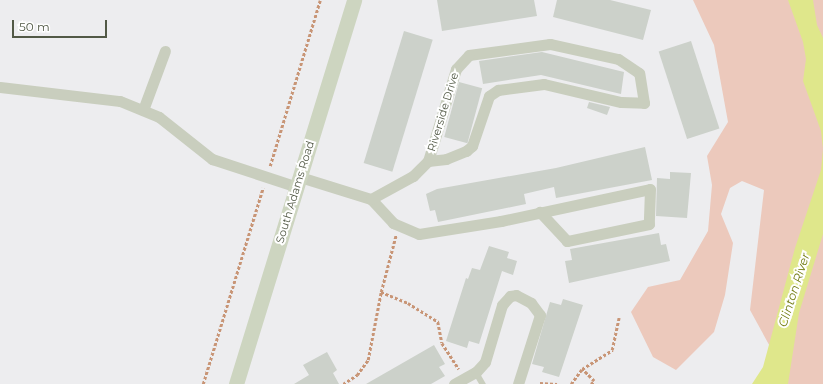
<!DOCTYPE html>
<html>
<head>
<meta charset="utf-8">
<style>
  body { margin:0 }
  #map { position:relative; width:823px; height:384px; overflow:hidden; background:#ededef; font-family:Montserrat,sans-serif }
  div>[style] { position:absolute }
  .green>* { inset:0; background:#ecc9bc }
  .water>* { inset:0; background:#dfe78b }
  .building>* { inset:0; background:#ccd1ca; transform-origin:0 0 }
  .path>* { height:2.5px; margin-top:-1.25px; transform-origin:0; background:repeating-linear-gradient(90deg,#c89576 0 3px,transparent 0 5px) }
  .lane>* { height:5.5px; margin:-2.75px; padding:0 2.75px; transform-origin:2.75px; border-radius:2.75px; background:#c9cebe }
  .street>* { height:11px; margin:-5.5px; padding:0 5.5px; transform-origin:5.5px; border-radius:5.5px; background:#c9cebe }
  .secondary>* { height:15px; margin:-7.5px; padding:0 7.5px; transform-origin:7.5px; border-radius:7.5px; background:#cdd5c0 }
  span { translate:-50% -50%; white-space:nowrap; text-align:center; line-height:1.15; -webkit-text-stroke:4px #fff; paint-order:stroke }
  .street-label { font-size:11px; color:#525946 }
  .water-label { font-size:12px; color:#727c12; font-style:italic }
  .scale { position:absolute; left:12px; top:20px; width:95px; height:18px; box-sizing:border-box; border:2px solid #525946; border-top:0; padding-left:5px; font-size:12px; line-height:14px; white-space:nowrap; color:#525946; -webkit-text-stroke:3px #fff; paint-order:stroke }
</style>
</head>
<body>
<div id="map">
  <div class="green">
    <div style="clip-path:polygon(693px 0,823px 0,823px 384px,780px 384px,784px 372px,750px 310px,764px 190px,742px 181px,730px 188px,721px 214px,733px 243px,725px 295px,714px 332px,676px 370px,653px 357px,631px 312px,648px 287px,680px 280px,708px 231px,712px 185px,707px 156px,728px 122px,714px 45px)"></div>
  </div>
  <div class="water">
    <div style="clip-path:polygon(788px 0,813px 0,817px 25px,823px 38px,823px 234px,799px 313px,788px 384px,752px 384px,763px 367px,795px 248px,821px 170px,823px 149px,821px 131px,803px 81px,806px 59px,803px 42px)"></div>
  </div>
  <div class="building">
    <div style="clip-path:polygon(437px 0,534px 0,537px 16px,442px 31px)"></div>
    <div style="clip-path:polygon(557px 0,610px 0,651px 10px,643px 40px,553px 17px)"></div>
    <div style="left:404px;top:31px;width:30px;height:138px;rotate:17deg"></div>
    <div style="left:691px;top:41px;width:92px;height:34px;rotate:72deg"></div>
    <div style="clip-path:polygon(542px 52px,624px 72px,621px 94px,541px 75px,483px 84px,479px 61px)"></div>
    <div style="left:459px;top:82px;width:24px;height:57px;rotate:15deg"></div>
    <div style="clip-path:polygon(589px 102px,610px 107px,607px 115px,587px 108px)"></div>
    <div style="clip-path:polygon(645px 147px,652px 180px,556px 198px,554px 187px,524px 194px,526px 204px,438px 222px,435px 210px,430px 211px,426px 194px,437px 189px,556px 168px)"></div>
    <div style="clip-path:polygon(670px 172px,691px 173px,687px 218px,656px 216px,657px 178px,670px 179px)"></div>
    <div style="clip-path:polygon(659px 233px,661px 245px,666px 244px,670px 261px,569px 283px,565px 261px,572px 260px,570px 249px)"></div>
    <div style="clip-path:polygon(489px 246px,509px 252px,507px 258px,517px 261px,513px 275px,502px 271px,479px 344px,469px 341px,467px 348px,446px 341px,466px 278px,468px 279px,472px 268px,480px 270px)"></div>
    <div style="clip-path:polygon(563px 299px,583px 305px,559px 377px,542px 372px,544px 367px,532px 364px,550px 302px,561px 305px)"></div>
    <div style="clip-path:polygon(434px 345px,445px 364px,439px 367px,445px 376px,431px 384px,366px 384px)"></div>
    <div style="clip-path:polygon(327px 352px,337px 370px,333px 373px,339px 384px,294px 384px,309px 375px,303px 365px)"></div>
  </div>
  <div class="path">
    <div style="left:270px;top:166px;width:173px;rotate:-73.2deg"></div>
    <div style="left:381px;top:292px;width:59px;rotate:-75.3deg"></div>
    <div style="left:540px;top:383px;width:17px;rotate:3deg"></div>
    <div style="left:203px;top:384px;width:205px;rotate:-73deg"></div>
    <div style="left:343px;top:384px;width:17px;rotate:-33deg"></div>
    <div style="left:357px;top:375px;width:19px;rotate:-54deg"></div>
    <div style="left:368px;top:360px;width:69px;rotate:-79.2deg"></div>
    <div style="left:381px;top:292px;width:29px;rotate:22deg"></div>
    <div style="left:408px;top:303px;width:36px;rotate:32deg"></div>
    <div style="left:438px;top:322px;width:21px;rotate:79deg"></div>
    <div style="left:442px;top:343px;width:31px;rotate:57deg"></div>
    <div style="left:571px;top:384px;width:19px;rotate:-54deg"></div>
    <div style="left:591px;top:384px;width:4px;rotate:-45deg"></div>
    <div style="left:594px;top:381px;width:17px;rotate:-135deg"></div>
    <div style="left:582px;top:369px;width:36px;rotate:-32deg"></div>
    <div style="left:612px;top:350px;width:33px;rotate:-78deg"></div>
  </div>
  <div class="lane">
    <div style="left:476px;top:372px;width:14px;rotate:60deg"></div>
  </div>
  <div class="street">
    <div style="left:0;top:87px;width:121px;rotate:6.7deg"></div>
    <div style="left:120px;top:101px;width:42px;rotate:22.3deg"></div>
    <div style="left:159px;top:117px;width:68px;rotate:38.4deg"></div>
    <div style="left:212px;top:159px;width:89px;rotate:18.2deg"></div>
    <div style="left:143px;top:110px;width:63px;rotate:-69.6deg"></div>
    <div style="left:300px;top:177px;width:74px;rotate:17.2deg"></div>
    <div style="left:371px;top:199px;width:33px;rotate:47deg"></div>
    <div style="left:393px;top:223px;width:28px;rotate:23deg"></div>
    <div style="left:419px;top:234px;width:83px;rotate:-9deg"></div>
    <div style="left:501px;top:221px;width:152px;rotate:-12.1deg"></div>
    <div style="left:650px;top:189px;width:35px;rotate:92deg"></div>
    <div style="left:649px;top:224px;width:84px;rotate:168.3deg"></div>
    <div style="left:567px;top:241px;width:40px;rotate:-133deg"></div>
    <div style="left:371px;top:199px;width:48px;rotate:-28.7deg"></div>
    <div style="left:413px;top:176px;width:21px;rotate:-45deg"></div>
    <div style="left:428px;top:161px;width:18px;rotate:-6deg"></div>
    <div style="left:446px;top:159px;width:22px;rotate:-22deg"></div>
    <div style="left:466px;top:151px;width:8px;rotate:-40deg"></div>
    <div style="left:472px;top:146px;width:53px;rotate:-71.2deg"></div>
    <div style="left:489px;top:96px;width:11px;rotate:-34deg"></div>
    <div style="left:498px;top:90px;width:46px;rotate:-7.4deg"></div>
    <div style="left:544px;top:84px;width:79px;rotate:13.2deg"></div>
    <div style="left:621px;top:102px;width:23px;rotate:2deg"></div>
    <div style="left:644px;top:103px;width:30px;rotate:-99deg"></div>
    <div style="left:639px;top:73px;width:25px;rotate:-146deg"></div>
    <div style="left:618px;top:59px;width:70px;rotate:-167.6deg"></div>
    <div style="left:550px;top:44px;width:82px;rotate:172.3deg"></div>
    <div style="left:469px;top:55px;width:19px;rotate:133deg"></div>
    <div style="left:456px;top:69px;width:96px;rotate:106.9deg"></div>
    <div style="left:454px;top:384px;width:25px;rotate:-29deg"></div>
    <div style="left:476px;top:372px;width:13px;rotate:-48deg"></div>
    <div style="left:485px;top:362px;width:59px;rotate:-73.4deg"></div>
    <div style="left:502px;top:305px;width:12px;rotate:-48deg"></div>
    <div style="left:510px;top:296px;width:6px;rotate:-9deg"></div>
    <div style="left:516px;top:295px;width:17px;rotate:28deg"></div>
    <div style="left:531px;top:303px;width:15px;rotate:53deg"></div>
    <div style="left:540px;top:315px;width:72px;rotate:107.7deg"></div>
  </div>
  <div class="secondary">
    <div style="left:236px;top:384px;width:402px;rotate:-72.9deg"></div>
  </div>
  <div class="street-label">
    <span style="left:443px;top:112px;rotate:-73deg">Riverside Drive</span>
    <span style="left:295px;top:192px;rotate:-73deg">South Adams Road</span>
  </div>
  <div class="water-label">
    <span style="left:794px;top:290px;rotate:-72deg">Clinton River</span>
  </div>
  <div class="scale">50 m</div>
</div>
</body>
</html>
